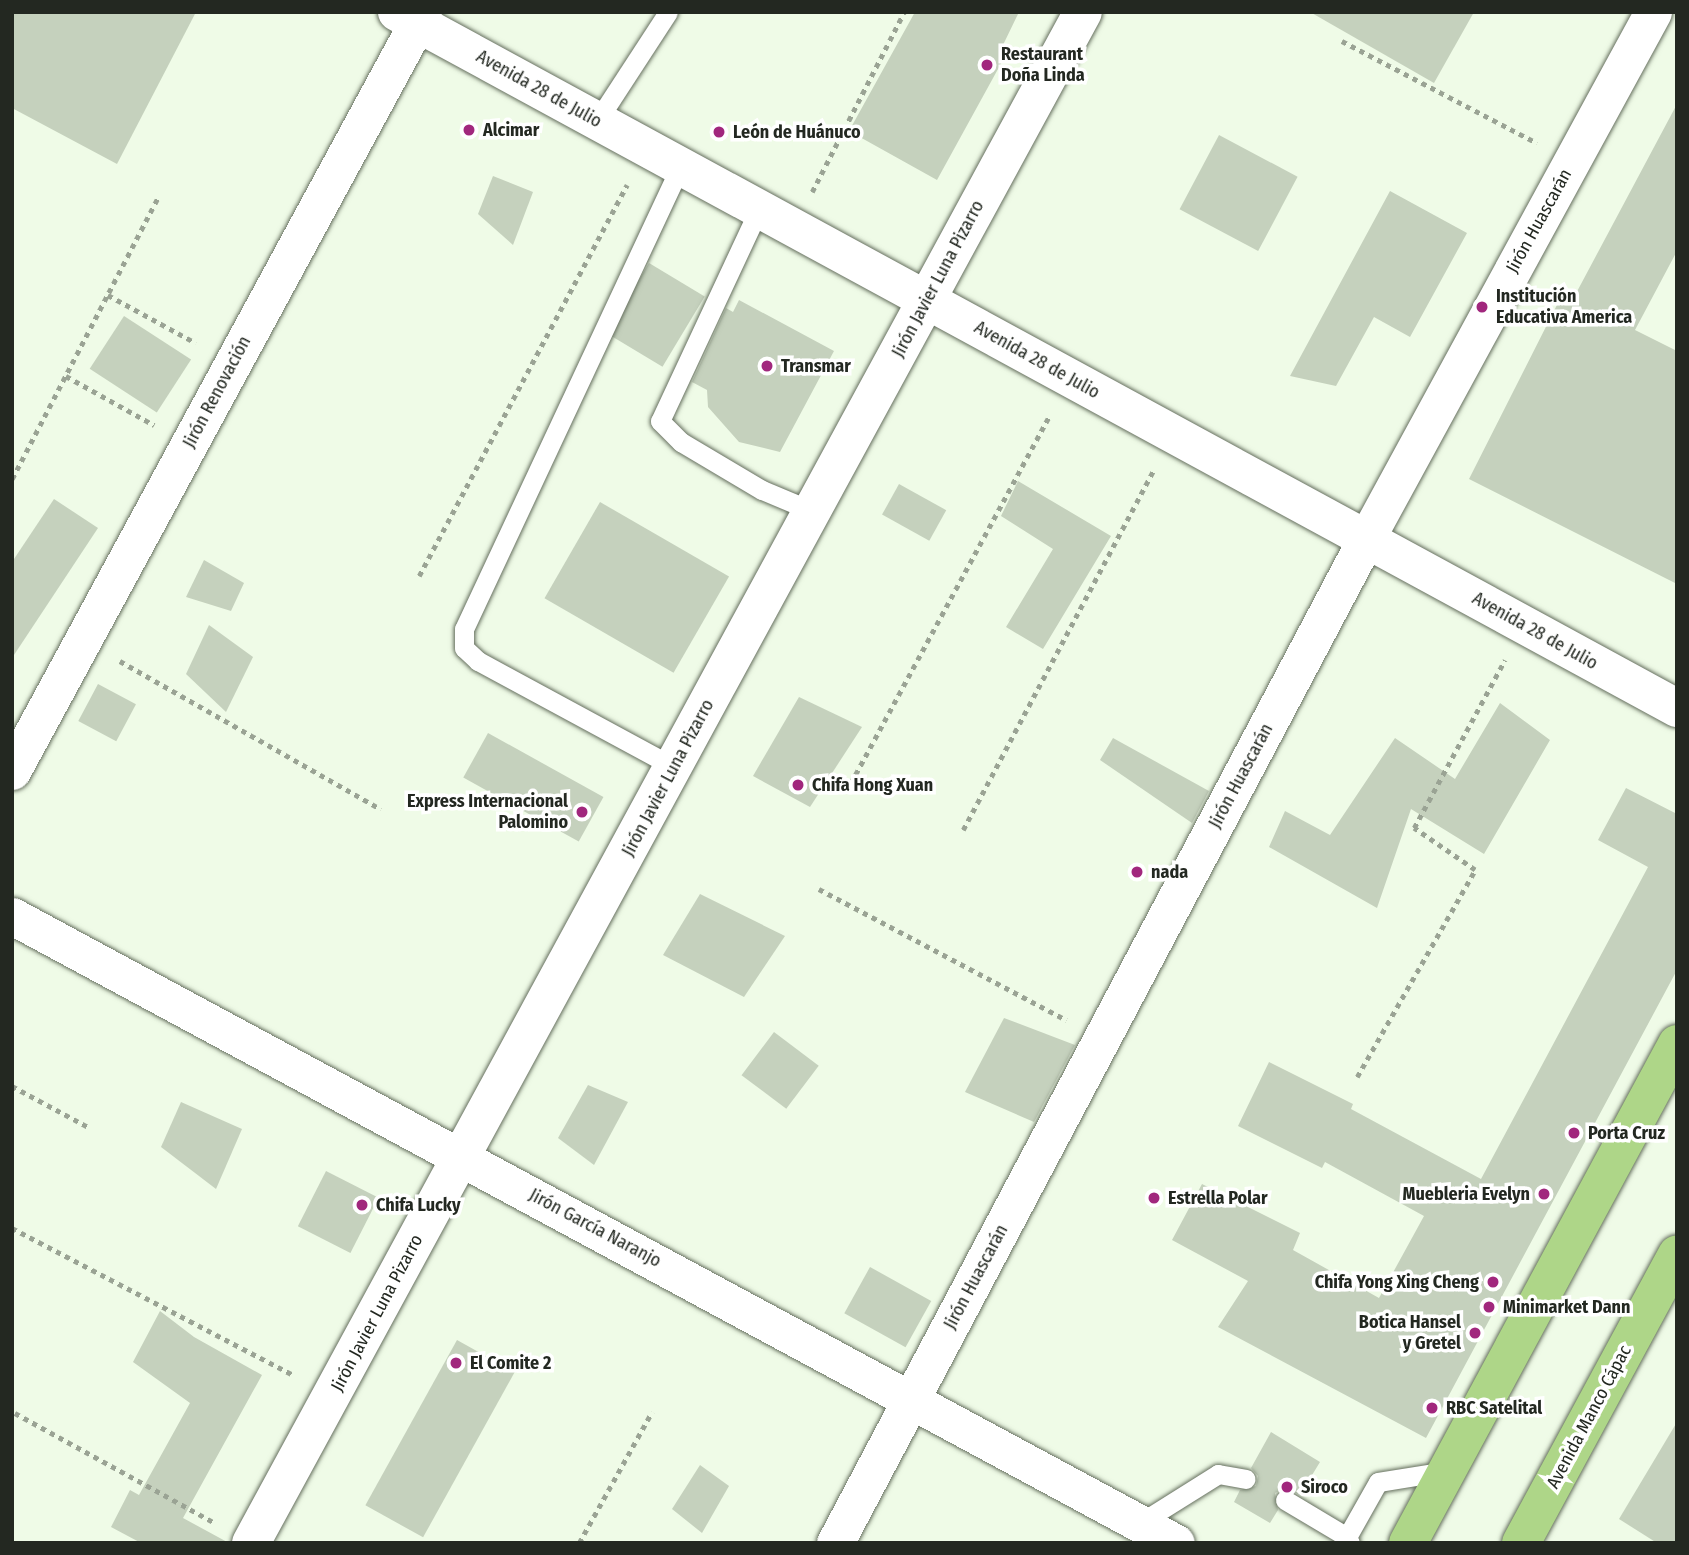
<!DOCTYPE html>
<html>
<head>
<meta charset="utf-8">
<style>
  body { margin:0 }
  #map { position:relative; width:1689px; height:1555px; overflow:hidden; background:#effbe7; font-family:"Fira Sans Condensed",sans-serif }
  div>[style] { position:absolute }
  .building>* { inset:0; background:#c5d1bd; transform-origin:0 0 }
  .path>* { height:4.5px; margin-top:-2.25px; transform-origin:0; background:repeating-linear-gradient(90deg,#9aa394 0 5px,transparent 0 10px) }
  .roads { filter:drop-shadow(0 0 2px #656f5e) drop-shadow(0 0 2px #656f5e) }
  .lane>* { height:19px; margin:-9.5px; padding:0 9.5px; transform-origin:9.5px; border-radius:9.5px; background:#fff }
  .street>* { height:37px; margin:-18.5px; padding:0 18.5px; transform-origin:18.5px; border-radius:18.5px; background:#fff }
  .secondary>* { height:38px; margin:-19px; padding:0 19px; transform-origin:19px; border-radius:19px; background:#fff }
  .primary>* { height:38px; margin:-19px; padding:0 19px; transform-origin:19px; border-radius:19px; background:#aed688 }
  .dots>* { width:19px; height:19px; translate:-50% -50%; box-sizing:border-box; border:4px solid #fff; border-radius:50% }
  span { translate:-50% -50%; white-space:nowrap; text-align:center; line-height:1.15; -webkit-text-stroke:7px #fff; paint-order:stroke }
  .poi-label { font-size:18px; color:#232821; font-weight:700 }
  .left { translate:0 -50%; text-align:left }
  .right { translate:-100% -50%; text-align:right }
  .street-label { font-size:18px; color:#232821 }
  .frame { position:absolute; inset:0; border:14px solid #232821; pointer-events:none }
</style>
</head>
<body>
<div id="map">
  <div class="building">
    <div style="clip-path:polygon(12px 12px,196px 12px,117px 164px,12px 108px)"></div>
    <div style="clip-path:polygon(915px 12px,1019px 12px,1003px 45px,1009px 49px,937px 180px,849px 131px)"></div>
    <div style="clip-path:polygon(1310px 12px,1474px 12px,1434px 83px)"></div>
    <div style="clip-path:polygon(1677px 104px,1677px 251px,1635px 330px,1677px 351px,1677px 584px,1469px 479px,1563px 293px,1573px 299px)"></div>
    <div style="left:1219px;top:135px;width:89px;height:84px;rotate:28deg"></div>
    <div style="clip-path:polygon(493px 176px,533px 192px,513px 245px,478px 214px)"></div>
    <div style="clip-path:polygon(1390px 191px,1467px 233px,1410px 337px,1374px 317px,1336px 386px,1290px 376px)"></div>
    <div style="left:649px;top:263px;width:65px;height:82px;rotate:31deg"></div>
    <div style="clip-path:polygon(739px 300px,834px 351px,780px 452px,739px 442px,708px 407px,707px 390px,692px 382px,726px 308px,733px 312px)"></div>
    <div style="left:124px;top:316px;width:80px;height:63px;rotate:33deg"></div>
    <div style="clip-path:polygon(1018px 481px,1111px 536px,1043px 649px,1006px 627px,1053px 549px,1001px 516px)"></div>
    <div style="left:899px;top:484px;width:54px;height:35px;rotate:29deg"></div>
    <div style="clip-path:polygon(54px 499px,98px 528px,12px 658px,12px 562px)"></div>
    <div style="left:600px;top:502px;width:149px;height:111px;rotate:30deg"></div>
    <div style="clip-path:polygon(204px 560px,244px 583px,231px 611px,186px 597px)"></div>
    <div style="clip-path:polygon(209px 625px,253px 657px,226px 712px,186px 674px)"></div>
    <div style="left:98px;top:684px;width:43px;height:42px;rotate:28deg"></div>
    <div style="clip-path:polygon(799px 697px,862px 727px,810px 807px,753px 776px)"></div>
    <div style="clip-path:polygon(1500px 703px,1550px 740px,1484px 854px,1411px 809px,1377px 908px,1269px 847px,1285px 811px,1330px 835px,1395px 738px,1455px 779px)"></div>
    <div style="left:488px;top:733px;width:132px;height:51px;rotate:29deg"></div>
    <div style="clip-path:polygon(1113px 738px,1209px 791px,1192px 823px,1100px 760px)"></div>
    <div style="clip-path:polygon(1626px 788px,1677px 814px,1677px 970px,1426px 1438px,1218px 1327px,1248px 1281px,1172px 1240px,1202px 1184px,1300px 1233px,1293px 1250px,1379px 1298px,1424px 1216px,1325px 1162px,1322px 1168px,1238px 1126px,1269px 1062px,1353px 1104px,1351px 1109px,1481px 1179px,1648px 867px,1598px 840px)"></div>
    <div style="clip-path:polygon(700px 894px,785px 936px,744px 997px,663px 955px)"></div>
    <div style="clip-path:polygon(1004px 1018px,1075px 1045px,1034px 1122px,965px 1092px)"></div>
    <div style="left:774px;top:1032px;width:56px;height:54px;rotate:37deg"></div>
    <div style="clip-path:polygon(588px 1085px,628px 1102px,594px 1165px,558px 1138px)"></div>
    <div style="clip-path:polygon(181px 1102px,242px 1129px,216px 1189px,161px 1147px)"></div>
    <div style="left:326px;top:1171px;width:59px;height:62px;rotate:27deg"></div>
    <div style="left:870px;top:1267px;width:70px;height:53px;rotate:29deg"></div>
    <div style="clip-path:polygon(160px 1311px,194px 1337px,262px 1375px,183px 1518px,229px 1543px,141px 1543px,111px 1527px,130px 1490px,139px 1495px,190px 1403px,133px 1362px)"></div>
    <div style="left:457px;top:1340px;width:66px;height:189px;rotate:29deg"></div>
    <div style="clip-path:polygon(1677px 1422px,1677px 1543px,1657px 1543px,1619px 1519px)"></div>
    <div style="clip-path:polygon(1271px 1432px,1320px 1462px,1300px 1495px,1286px 1488px,1275px 1493px,1278px 1510px,1270px 1523px,1234px 1502px,1240px 1490px,1256px 1486px,1258px 1476px,1251px 1468px)"></div>
    <div style="clip-path:polygon(700px 1465px,729px 1486px,702px 1533px,672px 1509px)"></div>
  </div>
  <div class="path">
    <div style="left:1342px;top:41px;width:220px;rotate:27.6deg"></div>
    <div style="left:812px;top:192px;width:202px;rotate:-62.9deg"></div>
    <div style="left:108px;top:295px;width:100px;rotate:28.6deg"></div>
    <div style="left:66px;top:376px;width:101px;rotate:29.1deg"></div>
    <div style="left:12px;top:479px;width:318px;rotate:-62.6deg"></div>
    <div style="left:419px;top:576px;width:443px;rotate:-62deg"></div>
    <div style="left:120px;top:661px;width:300px;rotate:29.6deg"></div>
    <div style="left:846px;top:792px;width:429px;rotate:-61.6deg"></div>
    <div style="left:963px;top:830px;width:406px;rotate:-62.1deg"></div>
    <div style="left:819px;top:889px;width:280px;rotate:27.9deg"></div>
    <div style="left:1357px;top:1077px;width:238px;rotate:-60.3deg"></div>
    <div style="left:1475px;top:870px;width:74px;rotate:-145.5deg"></div>
    <div style="left:1414px;top:828px;width:191px;rotate:-61.6deg"></div>
    <div style="left:12px;top:1086px;width:89px;rotate:28.3deg"></div>
    <div style="left:12px;top:1228px;width:317px;rotate:27.6deg"></div>
    <div style="left:15px;top:1413px;width:226px;rotate:28.8deg"></div>
    <div style="left:579px;top:1543px;width:150px;rotate:-60.9deg"></div>
  </div>
  <div class="roads">
    <div class="lane">
      <div style="left:597px;top:121px;width:130px;rotate:-56.9deg"></div>
      <div style="left:759px;top:209px;width:234px;rotate:115deg"></div>
      <div style="left:660px;top:421px;width:30px;rotate:45deg"></div>
      <div style="left:681px;top:442px;width:94px;rotate:30.7deg"></div>
      <div style="left:762px;top:490px;width:54px;rotate:22.8deg"></div>
      <div style="left:674px;top:767px;width:223px;rotate:-151.6deg"></div>
      <div style="left:478px;top:661px;width:19px;rotate:-137deg"></div>
      <div style="left:464px;top:648px;width:19px;rotate:-90deg"></div>
      <div style="left:464px;top:629px;width:510px;rotate:-64.94deg"></div>
      <div style="left:1285px;top:1500px;width:72px;rotate:30.8deg"></div>
      <div style="left:1347px;top:1537px;width:7px;rotate:117deg"></div>
      <div style="left:1140px;top:1523px;width:92px;rotate:-32.1deg"></div>
      <div style="left:1218px;top:1474px;width:28px;rotate:10deg"></div>
      <div style="left:1350px;top:1543px;width:7px;rotate:-117deg"></div>
      <div style="left:1347px;top:1537px;width:63px;rotate:-60.6deg"></div>
      <div style="left:1378px;top:1482px;width:70px;rotate:-9.1deg"></div>
    </div>
    <div class="street">
      <div style="left:12px;top:771px;width:863px;rotate:-61.56deg"></div>
      <div style="left:12px;top:916px;width:1322px;rotate:28.31deg"></div>
      <div style="left:835px;top:1543px;width:1136px;rotate:-62.13deg"></div>
      <div style="left:1366px;top:539px;width:600px;rotate:-61.43deg"></div>
    </div>
    <div class="secondary">
      <div style="left:397px;top:12px;width:1457px;rotate:28.54deg"></div>
      <div style="left:251px;top:1543px;width:1742px;rotate:-61.48deg"></div>
    </div>
    <div class="primary">
      <div style="left:1408px;top:1543px;width:567px;rotate:-61.67deg"></div>
      <div style="left:1521px;top:1543px;width:328px;rotate:-61.6deg"></div>
    </div>
  </div>
  <div class="dots">
    <div style="left:987px;top:65px;background:#a1277d"></div>
    <div style="left:469px;top:130px;background:#a1277d"></div>
    <div style="left:719px;top:132px;background:#a1277d"></div>
    <div style="left:1482px;top:307px;background:#a1277d"></div>
    <div style="left:767px;top:366px;background:#a1277d"></div>
    <div style="left:798px;top:785px;background:#a1277d"></div>
    <div style="left:582px;top:812px;background:#a1277d"></div>
    <div style="left:1137px;top:872px;background:#a1277d"></div>
    <div style="left:1574px;top:1133px;background:#a1277d"></div>
    <div style="left:1544px;top:1194px;background:#a1277d"></div>
    <div style="left:1154px;top:1198px;background:#a1277d"></div>
    <div style="left:362px;top:1205px;background:#a1277d"></div>
    <div style="left:1493px;top:1282px;background:#a1277d"></div>
    <div style="left:1489px;top:1307px;background:#a1277d"></div>
    <div style="left:1475px;top:1333px;background:#a1277d"></div>
    <div style="left:456px;top:1363px;background:#a1277d"></div>
    <div style="left:1432px;top:1408px;background:#a1277d"></div>
    <div style="left:1287px;top:1487px;background:#a1277d"></div>
  </div>
  <div class="poi-label">
    <span class="left" style="left:1001px;top:65px">Restaurant<br>Doña Linda</span>
    <span class="left" style="left:483px;top:130px">Alcimar</span>
    <span class="left" style="left:733px;top:132px">León de Huánuco</span>
    <span class="left" style="left:1496px;top:307px">Institución<br>Educativa America</span>
    <span class="left" style="left:781px;top:366px">Transmar</span>
    <span class="left" style="left:812px;top:785px">Chifa Hong Xuan</span>
    <span class="right" style="left:568px;top:812px">Express Internacional<br>Palomino</span>
    <span class="left" style="left:1151px;top:872px">nada</span>
    <span class="left" style="left:1588px;top:1133px">Porta Cruz</span>
    <span class="right" style="left:1530px;top:1194px">Muebleria Evelyn</span>
    <span class="left" style="left:1168px;top:1198px">Estrella Polar</span>
    <span class="left" style="left:376px;top:1205px">Chifa Lucky</span>
    <span class="right" style="left:1479px;top:1282px">Chifa Yong Xing Cheng</span>
    <span class="left" style="left:1503px;top:1307px">Minimarket Dann</span>
    <span class="right" style="left:1461px;top:1333px">Botica Hansel<br>y Gretel</span>
    <span class="left" style="left:470px;top:1363px">El Comite 2</span>
    <span class="left" style="left:1446px;top:1408px">RBC Satelital</span>
    <span class="left" style="left:1301px;top:1487px">Siroco</span>
  </div>
  <div class="street-label">
    <span style="left:539px;top:89px;rotate:29deg">Avenida 28 de Julio</span>
    <span style="left:1539px;top:221px;rotate:-61deg">Jirón Huascarán</span>
    <span style="left:938px;top:279px;rotate:-62deg">Jirón Javier Luna Pizarro</span>
    <span style="left:1037px;top:360px;rotate:29deg">Avenida 28 de Julio</span>
    <span style="left:217px;top:392px;rotate:-62deg">Jirón Renovación</span>
    <span style="left:1535px;top:631px;rotate:29deg">Avenida 28 de Julio</span>
    <span style="left:1241px;top:776px;rotate:-62deg">Jirón Huascarán</span>
    <span style="left:668px;top:778px;rotate:-62deg">Jirón Javier Luna Pizarro</span>
    <span style="left:595px;top:1228px;rotate:28deg">Jirón García Naranjo</span>
    <span style="left:976px;top:1277px;rotate:-62deg">Jirón Huascarán</span>
    <span style="left:377px;top:1313px;rotate:-62deg">Jirón Javier Luna Pizarro</span>
    <span style="left:1589px;top:1417px;rotate:-62deg">Avenida Manco Cápac</span>
  </div>
  <div class="frame"></div>
</div>
</body>
</html>
